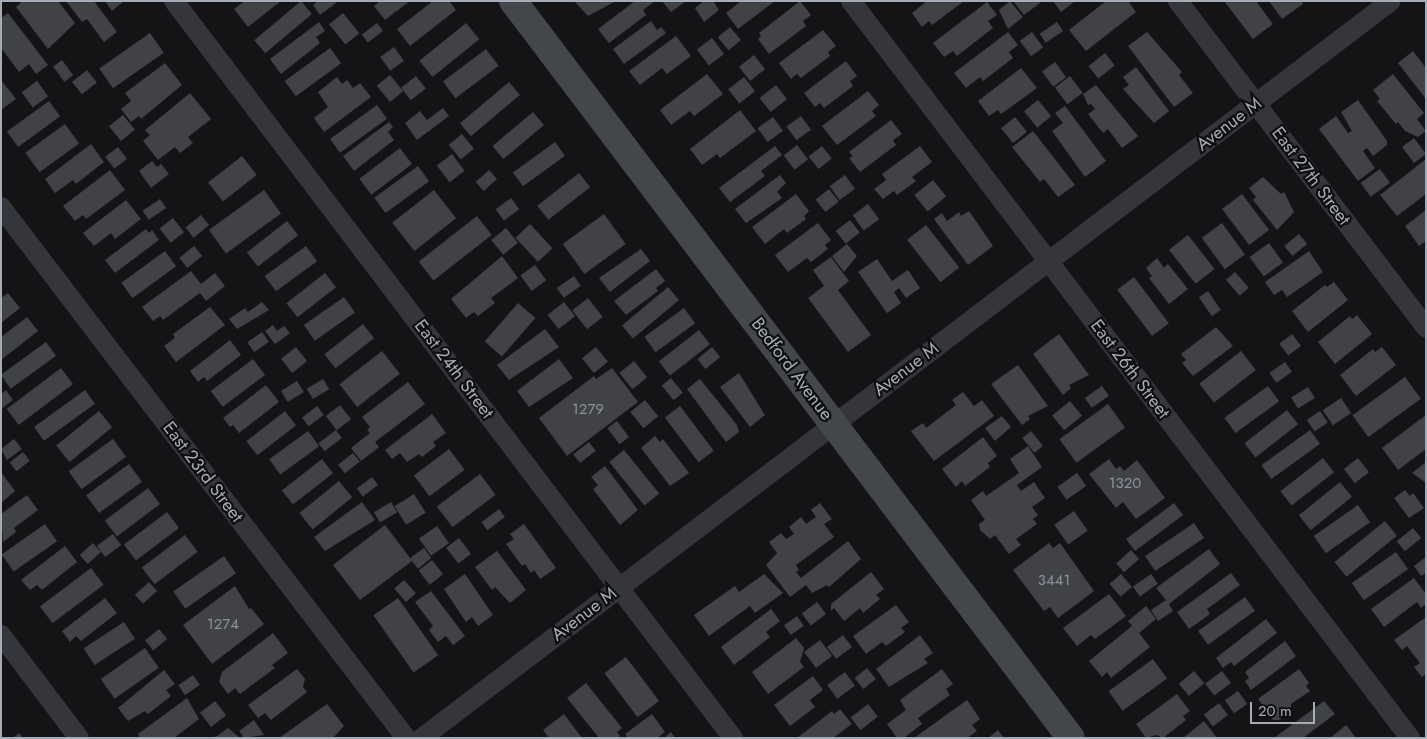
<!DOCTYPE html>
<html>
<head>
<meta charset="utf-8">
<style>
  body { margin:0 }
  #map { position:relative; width:1427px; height:739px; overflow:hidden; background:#141416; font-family:Jost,sans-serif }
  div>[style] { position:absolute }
  .building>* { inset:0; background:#404246; transform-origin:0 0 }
  .street>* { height:20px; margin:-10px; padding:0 10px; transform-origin:10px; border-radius:10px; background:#35363b }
  .secondary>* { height:28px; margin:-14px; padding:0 14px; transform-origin:14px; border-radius:14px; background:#43464a }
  span { translate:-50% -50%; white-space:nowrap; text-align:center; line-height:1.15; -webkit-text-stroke:4.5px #0f0f11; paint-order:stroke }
  .number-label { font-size:15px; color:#8c929a }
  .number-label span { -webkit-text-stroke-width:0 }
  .street-label { font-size:18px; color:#a6acb6 }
  .frame { position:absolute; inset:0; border:2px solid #a6acb6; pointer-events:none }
  .scale { position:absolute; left:1250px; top:702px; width:65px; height:22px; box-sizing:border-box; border:2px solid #a6acb6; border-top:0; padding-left:6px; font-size:15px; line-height:18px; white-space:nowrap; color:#a6acb6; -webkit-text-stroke:4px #0f0f11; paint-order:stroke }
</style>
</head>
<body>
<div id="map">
  <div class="building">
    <div style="clip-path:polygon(23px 1px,58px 1px,75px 23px,48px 49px,16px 7px)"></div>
    <div style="clip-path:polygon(66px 1px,94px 1px,117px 32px,104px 42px,87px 19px,82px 22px)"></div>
    <div style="clip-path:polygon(105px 1px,124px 1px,112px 11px)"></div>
    <div style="clip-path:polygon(245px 1px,281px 1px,248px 27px,234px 9px)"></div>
    <div style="left:301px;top:1px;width:17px;height:61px;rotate:50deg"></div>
    <div style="clip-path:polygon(318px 1px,335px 1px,336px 3px,320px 15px,313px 5px)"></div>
    <div style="clip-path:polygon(380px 1px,410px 1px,385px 20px,374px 6px)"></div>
    <div style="clip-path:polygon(433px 1px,449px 1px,456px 10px,410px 46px,397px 29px)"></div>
    <div style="clip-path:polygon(574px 1px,616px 1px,588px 16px)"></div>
    <div style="clip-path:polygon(635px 1px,655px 1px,643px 10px,646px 15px,609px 43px,598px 29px)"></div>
    <div style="clip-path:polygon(662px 1px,686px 1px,671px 12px)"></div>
    <div style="clip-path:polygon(704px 1px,713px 1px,719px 10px,704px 22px,695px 8px)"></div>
    <div style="clip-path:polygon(741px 1px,775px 1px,738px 29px,726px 13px)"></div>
    <div style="clip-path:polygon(800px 1px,811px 15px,803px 21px,806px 26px,769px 54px,758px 39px,761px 36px,759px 33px)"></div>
    <div style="clip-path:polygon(927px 1px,964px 1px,932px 25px,929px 21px,922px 27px,912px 13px)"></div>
    <div style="clip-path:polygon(1010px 1px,1023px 17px,1008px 29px,999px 10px)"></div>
    <div style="clip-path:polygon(1013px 1px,1039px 1px,1040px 3px,1024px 15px)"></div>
    <div style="clip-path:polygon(1053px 1px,1075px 1px,1061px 12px)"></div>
    <div style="clip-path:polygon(1106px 1px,1128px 1px,1136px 12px,1086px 51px,1069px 30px)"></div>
    <div style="clip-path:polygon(1224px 1px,1256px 1px,1273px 24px,1253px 39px)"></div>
    <div style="clip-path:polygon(1269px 1px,1301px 1px,1303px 4px,1282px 19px)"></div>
    <div style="clip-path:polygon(987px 2px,997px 15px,988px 21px,993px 28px,957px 56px,953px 51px,944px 57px,933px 43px)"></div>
    <div style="clip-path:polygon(8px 13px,48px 65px,36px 74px,29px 64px,19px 72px,1px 48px,1px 18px)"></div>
    <div style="left:343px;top:13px;width:26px;height:18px;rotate:51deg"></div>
    <div style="clip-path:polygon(651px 21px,657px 30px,661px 27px,666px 33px,624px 64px,613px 49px)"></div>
    <div style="clip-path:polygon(319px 22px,325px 31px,316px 37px,320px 43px,281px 74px,270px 59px)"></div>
    <div style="left:1057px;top:22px;width:11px;height:21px;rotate:56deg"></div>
    <div style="left:377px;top:23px;width:10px;height:19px;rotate:53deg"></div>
    <div style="left:466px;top:23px;width:21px;height:60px;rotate:51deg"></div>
    <div style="left:730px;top:27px;width:17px;height:16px;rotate:50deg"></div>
    <div style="clip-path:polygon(823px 30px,836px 46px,828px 52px,830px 56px,801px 78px,797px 74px,791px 79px,779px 63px)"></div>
    <div style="clip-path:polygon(1008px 32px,1018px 45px,1009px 52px,1013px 58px,983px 81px,980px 77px,966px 88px,954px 73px)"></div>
    <div style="left:1032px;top:32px;width:19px;height:15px;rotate:54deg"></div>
    <div style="clip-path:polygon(1147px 32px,1182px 72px,1179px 75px,1193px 93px,1174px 107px,1128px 46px)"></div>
    <div style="left:150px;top:33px;width:24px;height:62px;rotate:55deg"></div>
    <div style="clip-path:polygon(676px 36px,691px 56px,667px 74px,662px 68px,640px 85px,629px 71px)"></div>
    <div style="left:712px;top:38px;width:20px;height:19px;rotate:53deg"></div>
    <div style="left:394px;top:47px;width:17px;height:17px;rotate:54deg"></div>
    <div style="left:330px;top:48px;width:19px;height:56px;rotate:54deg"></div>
    <div style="left:486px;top:49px;width:21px;height:54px;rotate:53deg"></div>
    <div style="clip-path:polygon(1413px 51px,1426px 68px,1426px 99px,1398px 63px)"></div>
    <div style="left:1105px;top:53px;width:16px;height:21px;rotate:52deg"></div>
    <div style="left:754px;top:55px;width:18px;height:19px;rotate:52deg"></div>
    <div style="left:62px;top:60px;width:19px;height:11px;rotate:54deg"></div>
    <div style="clip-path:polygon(846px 61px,857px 76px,850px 81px,853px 86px,824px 108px,820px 103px,815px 107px,804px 93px)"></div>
    <div style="left:1055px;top:62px;width:19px;height:16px;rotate:54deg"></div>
    <div style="clip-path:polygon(165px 63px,182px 85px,141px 119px,139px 116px,131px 122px,121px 109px,131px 101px,125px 93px)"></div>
    <div style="clip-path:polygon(1136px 67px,1169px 111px,1154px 123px,1123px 89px,1129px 85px,1123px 77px)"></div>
    <div style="clip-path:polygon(1021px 68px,1037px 88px,1001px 114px,998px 110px,989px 116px,978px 101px)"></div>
    <div style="left:87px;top:70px;width:16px;height:19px;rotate:52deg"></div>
    <div style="clip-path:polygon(707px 74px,723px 94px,694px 116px,690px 111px,671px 125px,660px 110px)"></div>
    <div style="clip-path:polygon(1393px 74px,1424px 113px,1417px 119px,1426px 131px,1418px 137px,1405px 131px,1398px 122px,1396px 124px,1377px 101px,1380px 99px,1373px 90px)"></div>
    <div style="left:390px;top:75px;width:21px;height:17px;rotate:51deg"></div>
    <div style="left:416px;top:76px;width:16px;height:19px;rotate:52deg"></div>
    <div style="left:1070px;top:76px;width:21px;height:19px;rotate:53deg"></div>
    <div style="clip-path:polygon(337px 77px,342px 84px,347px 80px,353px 88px,360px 83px,371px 97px,324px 132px,314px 118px,328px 107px,318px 92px)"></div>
    <div style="left:744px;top:77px;width:18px;height:20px;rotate:52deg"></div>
    <div style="clip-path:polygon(1px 80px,16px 99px,1px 110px)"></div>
    <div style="left:37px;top:81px;width:19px;height:19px;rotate:54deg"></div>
    <div style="left:509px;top:82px;width:17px;height:64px;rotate:50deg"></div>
    <div style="left:776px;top:85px;width:18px;height:21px;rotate:52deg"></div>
    <div style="clip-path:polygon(1096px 85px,1138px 136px,1122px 148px,1108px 129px,1103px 133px,1088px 114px,1095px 109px,1091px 104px,1088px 105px,1083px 94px)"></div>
    <div style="clip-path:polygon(868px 91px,879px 105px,872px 111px,876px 116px,837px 145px,822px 126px)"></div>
    <div style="clip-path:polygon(190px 93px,211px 119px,188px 137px,193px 143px,180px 153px,175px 147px,158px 160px,143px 141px,150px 135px,145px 130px)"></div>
    <div style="left:1038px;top:100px;width:21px;height:18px;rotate:51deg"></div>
    <div style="clip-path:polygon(1358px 100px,1387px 141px,1387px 145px,1373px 156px,1367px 148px,1363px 151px,1375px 168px,1358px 181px,1319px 129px,1336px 116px,1348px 133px,1352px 131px,1341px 112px)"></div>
    <div style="left:49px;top:101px;width:19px;height:52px;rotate:54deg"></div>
    <div style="left:377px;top:105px;width:17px;height:58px;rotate:54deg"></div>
    <div style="clip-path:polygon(1065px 106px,1106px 161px,1085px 177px,1052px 131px,1063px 123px,1055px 113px)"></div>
    <div style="clip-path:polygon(443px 108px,449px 116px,417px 140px,405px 123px,420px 111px,427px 120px)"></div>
    <div style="clip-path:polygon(740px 110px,756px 131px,720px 158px,717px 154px,702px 165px,690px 149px)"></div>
    <div style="left:533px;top:112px;width:17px;height:53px;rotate:50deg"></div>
    <div style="left:123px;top:115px;width:19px;height:18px;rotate:51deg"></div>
    <div style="left:801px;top:116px;width:17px;height:18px;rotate:54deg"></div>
    <div style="left:773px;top:117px;width:17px;height:19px;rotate:54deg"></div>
    <div style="left:1015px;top:117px;width:19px;height:18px;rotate:51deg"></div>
    <div style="clip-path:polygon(891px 120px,902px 134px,893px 140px,896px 145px,860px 172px,849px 158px,853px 156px,849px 152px)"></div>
    <div style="clip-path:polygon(389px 122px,393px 127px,388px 132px,394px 140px,354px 171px,343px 156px)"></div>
    <div style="left:65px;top:124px;width:24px;height:49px;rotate:54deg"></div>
    <div style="clip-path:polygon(1033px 131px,1075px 185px,1058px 197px,1044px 179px,1040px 182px,1012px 147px)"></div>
    <div style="left:462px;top:134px;width:19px;height:17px;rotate:51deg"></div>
    <div style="left:1414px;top:138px;width:20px;height:15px;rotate:53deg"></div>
    <div style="left:555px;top:142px;width:17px;height:52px;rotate:54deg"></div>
    <div style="clip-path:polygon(91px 144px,104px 162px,76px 184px,73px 180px,55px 193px,45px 179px)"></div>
    <div style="left:797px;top:145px;width:18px;height:17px;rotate:52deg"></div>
    <div style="clip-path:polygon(775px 146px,782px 155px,761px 171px,765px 176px,730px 202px,719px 188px)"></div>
    <div style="left:822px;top:146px;width:16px;height:17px;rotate:52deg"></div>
    <div style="clip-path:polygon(920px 146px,932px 162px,912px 177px,916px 181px,897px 195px,894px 191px,883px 199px,874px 189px,886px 180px,882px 174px)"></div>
    <div style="left:118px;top:147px;width:15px;height:16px;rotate:53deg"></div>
    <div style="left:400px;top:148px;width:20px;height:51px;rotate:53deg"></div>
    <div style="left:452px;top:154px;width:21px;height:19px;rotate:53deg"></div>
    <div style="left:242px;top:156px;width:24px;height:43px;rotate:52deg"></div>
    <div style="clip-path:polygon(1426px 159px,1426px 194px,1397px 216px,1380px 195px)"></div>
    <div style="clip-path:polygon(152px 161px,157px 167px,161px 164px,169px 174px,151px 188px,139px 171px)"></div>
    <div style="left:418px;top:166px;width:19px;height:54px;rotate:54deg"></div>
    <div style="left:1380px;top:169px;width:17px;height:24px;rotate:54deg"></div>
    <div style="clip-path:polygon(110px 170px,125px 190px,86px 219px,83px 215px,75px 221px,63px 206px)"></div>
    <div style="left:489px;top:170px;width:12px;height:18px;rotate:48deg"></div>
    <div style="left:579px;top:173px;width:18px;height:53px;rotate:52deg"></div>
    <div style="clip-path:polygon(780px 175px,786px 183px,777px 192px,782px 198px,746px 223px,735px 209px)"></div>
    <div style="left:845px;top:175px;width:17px;height:19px;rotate:54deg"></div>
    <div style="clip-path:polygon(1263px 177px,1281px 194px,1284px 192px,1294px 212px,1277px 230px,1253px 200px,1256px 197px,1249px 188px)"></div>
    <div style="left:933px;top:180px;width:21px;height:24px;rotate:51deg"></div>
    <div style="left:829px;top:189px;width:16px;height:17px;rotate:52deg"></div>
    <div style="left:264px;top:190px;width:29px;height:68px;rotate:54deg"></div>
    <div style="left:434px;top:190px;width:36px;height:53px;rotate:52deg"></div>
    <div style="clip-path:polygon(796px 194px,809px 211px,804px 216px,806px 219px,787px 233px,784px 229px,765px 244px,752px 227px)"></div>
    <div style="left:1242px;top:194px;width:45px;height:25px;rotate:53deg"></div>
    <div style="left:511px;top:198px;width:14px;height:19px;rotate:54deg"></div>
    <div style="left:160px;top:199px;width:11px;height:21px;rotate:56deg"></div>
    <div style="clip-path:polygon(126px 200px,141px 219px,115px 239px,111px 233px,94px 246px,83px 233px)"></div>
    <div style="left:868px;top:204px;width:19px;height:19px;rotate:54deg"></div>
    <div style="clip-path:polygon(1426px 210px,1426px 241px,1419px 246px,1405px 226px)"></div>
    <div style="clip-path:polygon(969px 211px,993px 246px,968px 265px,934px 219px,942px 213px,947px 221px,959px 212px,961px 216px)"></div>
    <div style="left:604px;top:214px;width:37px;height:51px;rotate:54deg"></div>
    <div style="left:201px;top:215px;width:13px;height:20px;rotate:51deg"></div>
    <div style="left:477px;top:216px;width:24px;height:74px;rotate:52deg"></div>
    <div style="left:173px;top:218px;width:18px;height:17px;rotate:52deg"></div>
    <div style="left:850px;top:220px;width:16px;height:18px;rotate:52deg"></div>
    <div style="left:287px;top:221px;width:18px;height:51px;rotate:52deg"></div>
    <div style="clip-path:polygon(818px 223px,831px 240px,825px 245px,828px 249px,811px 262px,807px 258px,788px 272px,775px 255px)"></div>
    <div style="left:1222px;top:223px;width:39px;height:25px;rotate:54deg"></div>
    <div style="left:530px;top:224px;width:33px;height:20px;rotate:47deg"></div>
    <div style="left:926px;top:225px;width:54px;height:24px;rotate:52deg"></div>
    <div style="left:506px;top:228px;width:19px;height:19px;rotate:51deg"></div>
    <div style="clip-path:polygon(146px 229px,149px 233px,152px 230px,159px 240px,115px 273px,105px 260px)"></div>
    <div style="left:1299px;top:234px;width:13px;height:19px;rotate:51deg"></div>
    <div style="left:1188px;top:235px;width:43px;height:24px;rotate:52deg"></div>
    <div style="left:1269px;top:243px;width:24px;height:24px;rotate:54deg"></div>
    <div style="clip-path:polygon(847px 244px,857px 256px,844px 272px,832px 256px)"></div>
    <div style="left:194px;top:246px;width:13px;height:19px;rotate:51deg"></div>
    <div style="left:306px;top:246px;width:19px;height:51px;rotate:54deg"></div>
    <div style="clip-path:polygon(641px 249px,650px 261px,610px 292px,599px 278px)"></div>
    <div style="left:165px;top:251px;width:19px;height:54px;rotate:54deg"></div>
    <div style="clip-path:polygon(1309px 251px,1323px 272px,1287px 297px,1282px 290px,1274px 295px,1265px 282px)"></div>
    <div style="clip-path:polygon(502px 256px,518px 278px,491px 298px,495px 303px,478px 316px,474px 312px,466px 318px,451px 299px)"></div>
    <div style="clip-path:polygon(831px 257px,849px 281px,838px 290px,871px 335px,848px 352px,808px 298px,824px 286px,813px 270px)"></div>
    <div style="clip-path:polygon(1157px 258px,1164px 268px,1168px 264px,1188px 289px,1169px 304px,1149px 278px,1152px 276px,1146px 268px)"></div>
    <div style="clip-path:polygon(877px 259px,892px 281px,908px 270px,920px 288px,906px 298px,899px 288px,894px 292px,901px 303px,887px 313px,858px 272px)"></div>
    <div style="left:535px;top:265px;width:19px;height:18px;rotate:54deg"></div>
    <div style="clip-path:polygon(656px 269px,665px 281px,656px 288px,658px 291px,626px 315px,614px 301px)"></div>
    <div style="clip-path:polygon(191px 271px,201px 284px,215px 273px,225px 286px,206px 301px,200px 293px,163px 320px,160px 316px,153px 321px,142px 307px)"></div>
    <div style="left:1235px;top:272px;width:21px;height:12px;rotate:49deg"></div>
    <div style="left:325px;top:273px;width:18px;height:49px;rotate:52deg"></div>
    <div style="left:574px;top:276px;width:12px;height:21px;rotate:55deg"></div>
    <div style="left:1134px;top:277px;width:58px;height:21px;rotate:53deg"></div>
    <div style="clip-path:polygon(1334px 282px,1348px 300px,1308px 332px,1292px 311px,1325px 285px,1327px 287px)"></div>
    <div style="left:668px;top:287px;width:17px;height:60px;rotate:50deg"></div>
    <div style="left:1208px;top:291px;width:23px;height:11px;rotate:56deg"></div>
    <div style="clip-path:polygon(8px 293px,20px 308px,1px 323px,1px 298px)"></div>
    <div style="left:344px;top:297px;width:19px;height:49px;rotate:55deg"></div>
    <div style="left:588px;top:298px;width:24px;height:20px;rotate:52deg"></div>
    <div style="clip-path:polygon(262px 302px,269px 310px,237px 329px,229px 319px,245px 308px,248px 312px)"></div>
    <div style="left:564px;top:302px;width:18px;height:21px;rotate:52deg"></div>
    <div style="left:518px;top:303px;width:23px;height:51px;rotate:41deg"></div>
    <div style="clip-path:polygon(210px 307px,225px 325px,176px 362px,164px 346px,175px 338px,173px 334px)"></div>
    <div style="left:684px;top:308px;width:19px;height:49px;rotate:54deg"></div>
    <div style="clip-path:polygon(1357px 315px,1372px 334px,1335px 364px,1318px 342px,1350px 316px,1352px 319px)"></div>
    <div style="clip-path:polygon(27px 317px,38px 331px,1px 360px,1px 337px)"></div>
    <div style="left:363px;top:324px;width:18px;height:49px;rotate:52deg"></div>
    <div style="clip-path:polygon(273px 325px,277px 331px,284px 326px,290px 333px,275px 344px,265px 331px)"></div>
    <div style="clip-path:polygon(1216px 327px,1233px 346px,1193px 376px,1182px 363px,1186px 360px,1181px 354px)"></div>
    <div style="clip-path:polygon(545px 329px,559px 347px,509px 380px,497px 365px)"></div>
    <div style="left:699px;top:330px;width:18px;height:51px;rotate:52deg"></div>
    <div style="left:262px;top:332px;width:12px;height:18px;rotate:55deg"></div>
    <div style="clip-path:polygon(1059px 334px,1089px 375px,1069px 385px,1071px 388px,1063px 395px,1033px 354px)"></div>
    <div style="left:1292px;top:334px;width:15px;height:16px;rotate:53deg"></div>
    <div style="clip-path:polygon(230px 340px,241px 355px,207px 381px,204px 377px,198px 382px,190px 371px)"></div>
    <div style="left:46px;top:342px;width:17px;height:56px;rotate:54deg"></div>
    <div style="left:296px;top:347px;width:18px;height:19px;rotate:52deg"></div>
    <div style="left:596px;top:347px;width:19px;height:18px;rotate:51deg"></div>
    <div style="left:712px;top:347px;width:13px;height:19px;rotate:51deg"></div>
    <div style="clip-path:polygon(1382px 347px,1396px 365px,1356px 396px,1340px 375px,1373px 349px,1375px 352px)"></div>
    <div style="left:382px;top:351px;width:29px;height:54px;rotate:52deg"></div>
    <div style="left:1241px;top:351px;width:24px;height:53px;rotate:52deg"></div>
    <div style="left:253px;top:359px;width:20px;height:53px;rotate:53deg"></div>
    <div style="clip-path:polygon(559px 359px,573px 378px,529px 407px,517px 391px)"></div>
    <div style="left:634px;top:361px;width:21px;height:19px;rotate:51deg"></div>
    <div style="left:1285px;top:362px;width:12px;height:19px;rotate:55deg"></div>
    <div style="clip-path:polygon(1018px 365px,1048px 406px,1028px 416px,1030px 419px,1022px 425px,991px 384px)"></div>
    <div style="left:61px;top:368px;width:20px;height:68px;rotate:53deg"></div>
    <div style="clip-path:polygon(612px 368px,638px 402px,567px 456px,539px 418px,594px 376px,596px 379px)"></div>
    <div style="clip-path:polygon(739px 373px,765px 415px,750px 427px,720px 387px)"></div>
    <div style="left:1405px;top:377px;width:27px;height:65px;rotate:54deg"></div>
    <div style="left:671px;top:378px;width:19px;height:12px;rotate:51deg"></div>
    <div style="left:323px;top:379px;width:12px;height:19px;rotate:59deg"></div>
    <div style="clip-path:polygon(700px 379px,737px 425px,739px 432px,726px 442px,687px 389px)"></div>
    <div style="left:297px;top:381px;width:13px;height:19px;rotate:58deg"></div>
    <div style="clip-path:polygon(408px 382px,425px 404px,375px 442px,379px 447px,361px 461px,351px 448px,370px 433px,367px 430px,370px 427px,362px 417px)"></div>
    <div style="clip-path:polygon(266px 385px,279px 402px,239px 433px,233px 425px,230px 427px,223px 418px)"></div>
    <div style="left:1102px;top:386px;width:12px;height:21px;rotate:55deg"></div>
    <div style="left:1268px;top:386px;width:19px;height:54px;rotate:54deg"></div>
    <div style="left:1308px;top:387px;width:13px;height:20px;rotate:58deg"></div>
    <div style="clip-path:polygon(6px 390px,13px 400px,1px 409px,1px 394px)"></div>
    <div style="left:85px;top:390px;width:17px;height:63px;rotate:54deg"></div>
    <div style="clip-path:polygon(963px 392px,974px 406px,982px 400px,994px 416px,934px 461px,911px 431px,923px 423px,926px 428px,956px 405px,952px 400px)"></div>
    <div style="left:1341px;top:398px;width:18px;height:22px;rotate:56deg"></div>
    <div style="left:645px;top:400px;width:21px;height:19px;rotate:51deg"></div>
    <div style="left:1070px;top:401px;width:19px;height:23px;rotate:51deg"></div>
    <div style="left:1108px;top:404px;width:29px;height:60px;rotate:54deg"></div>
    <div style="left:340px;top:405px;width:18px;height:18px;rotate:52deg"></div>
    <div style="left:317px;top:406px;width:11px;height:19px;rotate:52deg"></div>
    <div style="left:680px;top:406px;width:56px;height:19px;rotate:53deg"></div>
    <div style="left:1287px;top:410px;width:18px;height:54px;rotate:52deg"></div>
    <div style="left:99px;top:411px;width:21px;height:55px;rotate:51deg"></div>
    <div style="left:285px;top:411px;width:18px;height:49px;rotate:52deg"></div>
    <div style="left:1320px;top:411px;width:14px;height:16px;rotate:56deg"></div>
    <div style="clip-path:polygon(432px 414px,446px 433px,433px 442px,436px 446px,422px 457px,419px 454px,407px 462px,400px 453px,392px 459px,385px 450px)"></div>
    <div style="clip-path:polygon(1426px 415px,1426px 449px,1398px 470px,1382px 448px)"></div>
    <div style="clip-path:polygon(1002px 416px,1011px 427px,995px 441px,985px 428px)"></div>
    <div style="left:617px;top:421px;width:20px;height:12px;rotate:53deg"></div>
    <div style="left:336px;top:430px;width:10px;height:22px;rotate:53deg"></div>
    <div style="left:1310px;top:430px;width:17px;height:60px;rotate:54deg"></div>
    <div style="left:308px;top:431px;width:19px;height:48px;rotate:54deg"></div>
    <div style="left:1031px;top:431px;width:19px;height:11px;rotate:51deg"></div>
    <div style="clip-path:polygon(655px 436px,660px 442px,663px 439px,689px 473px,670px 486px,641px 448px)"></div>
    <div style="clip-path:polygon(983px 437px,997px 456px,988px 463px,990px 467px,965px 486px,962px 481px,956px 487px,942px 469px)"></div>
    <div style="clip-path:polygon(14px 439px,22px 449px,7px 460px,1px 449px)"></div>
    <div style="left:113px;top:439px;width:22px;height:55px;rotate:54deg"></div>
    <div style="left:589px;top:442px;width:11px;height:20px;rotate:52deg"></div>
    <div style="clip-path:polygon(1028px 446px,1042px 467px,1017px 485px,1021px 491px,1034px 482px,1045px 498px,1032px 507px,1038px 515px,1033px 519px,1037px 524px,1016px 539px,1021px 545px,1009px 554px,995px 535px,990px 539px,980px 530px,979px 524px,985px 520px,971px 500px,983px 491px,986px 496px,1019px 473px,1010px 459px)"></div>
    <div style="left:449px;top:449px;width:26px;height:44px;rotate:53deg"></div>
    <div style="left:624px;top:450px;width:56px;height:19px;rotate:51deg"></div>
    <div style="left:23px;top:452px;width:11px;height:17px;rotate:52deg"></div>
    <div style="left:353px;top:453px;width:11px;height:19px;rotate:52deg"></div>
    <div style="left:1323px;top:458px;width:18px;height:54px;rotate:52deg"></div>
    <div style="left:1358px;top:458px;width:18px;height:18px;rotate:52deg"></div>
    <div style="left:322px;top:459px;width:18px;height:51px;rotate:52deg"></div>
    <div style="clip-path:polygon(1109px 459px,1116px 469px,1120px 466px,1124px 471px,1137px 460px,1165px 498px,1136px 519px,1123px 502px,1116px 508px,1089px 474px)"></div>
    <div style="clip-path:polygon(1426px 462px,1426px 483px,1412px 473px)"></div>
    <div style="left:129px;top:464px;width:22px;height:53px;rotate:54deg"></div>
    <div style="clip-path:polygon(605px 466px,638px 510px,620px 525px,593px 489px,598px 485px,591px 477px)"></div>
    <div style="clip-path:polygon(1px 472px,15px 491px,1px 503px)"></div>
    <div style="left:1077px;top:473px;width:16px;height:24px;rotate:55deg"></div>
    <div style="left:480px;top:474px;width:26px;height:54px;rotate:53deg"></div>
    <div style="left:372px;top:477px;width:10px;height:19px;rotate:53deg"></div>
    <div style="left:339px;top:481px;width:21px;height:51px;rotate:51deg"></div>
    <div style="left:1340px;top:482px;width:19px;height:53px;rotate:51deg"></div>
    <div style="left:148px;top:488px;width:20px;height:54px;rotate:53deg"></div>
    <div style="clip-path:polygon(1405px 490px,1410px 496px,1413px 493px,1424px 508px,1409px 518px,1394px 498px)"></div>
    <div style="left:414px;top:494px;width:22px;height:23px;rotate:58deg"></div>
    <div style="clip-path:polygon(27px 495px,38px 510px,14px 528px,16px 532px,3px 542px,1px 514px)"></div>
    <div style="clip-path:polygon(362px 502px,375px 520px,325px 551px,314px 537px)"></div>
    <div style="left:391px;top:502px;width:12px;height:20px;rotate:59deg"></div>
    <div style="clip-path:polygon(820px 503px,832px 519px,824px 524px,834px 537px,796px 565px,799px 570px,796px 572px,801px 578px,848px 541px,861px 559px,829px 587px,827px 585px,812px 593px,806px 585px,790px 597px,766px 565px,777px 553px,769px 542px,781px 533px,786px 539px,794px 534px,789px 527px,801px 517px,806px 524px,816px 517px,811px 510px)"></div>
    <div style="left:1174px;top:503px;width:15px;height:60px;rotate:53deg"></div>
    <div style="left:1358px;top:505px;width:21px;height:54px;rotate:55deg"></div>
    <div style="left:499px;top:509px;width:10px;height:22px;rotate:53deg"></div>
    <div style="left:1074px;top:511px;width:24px;height:24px;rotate:55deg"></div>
    <div style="left:167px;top:512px;width:20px;height:54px;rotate:53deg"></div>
    <div style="left:1385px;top:521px;width:19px;height:65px;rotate:51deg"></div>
    <div style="left:1194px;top:523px;width:18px;height:59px;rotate:56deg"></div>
    <div style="left:45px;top:524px;width:21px;height:53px;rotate:55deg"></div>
    <div style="clip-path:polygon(524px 524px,556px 568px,540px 579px,534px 570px,531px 573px,525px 564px,522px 566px,506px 544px,514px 539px,510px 534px)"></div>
    <div style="clip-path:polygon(385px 525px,410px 558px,424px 548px,431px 558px,418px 569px,412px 561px,360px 600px,333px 565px)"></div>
    <div style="left:437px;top:526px;width:21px;height:22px;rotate:55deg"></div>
    <div style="left:1413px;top:528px;width:13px;height:21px;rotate:51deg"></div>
    <div style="left:113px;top:534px;width:14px;height:20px;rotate:54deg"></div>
    <div style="left:185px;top:535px;width:21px;height:54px;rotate:53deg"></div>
    <div style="left:459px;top:538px;width:20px;height:16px;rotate:53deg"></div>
    <div style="left:93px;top:543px;width:12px;height:18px;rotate:48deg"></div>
    <div style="clip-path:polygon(1049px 543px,1053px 548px,1060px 543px,1094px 591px,1058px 618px,1050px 607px,1044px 611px,1013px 570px)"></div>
    <div style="clip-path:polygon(65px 546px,77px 562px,42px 590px,37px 585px,30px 590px,21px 580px)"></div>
    <div style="clip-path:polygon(1209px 549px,1220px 564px,1169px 604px,1173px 611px,1158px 621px,1151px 610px,1166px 600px,1156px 588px)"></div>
    <div style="left:1131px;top:550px;width:12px;height:20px;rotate:48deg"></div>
    <div style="clip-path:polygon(497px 551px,526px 590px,510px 603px,495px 587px,492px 590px,475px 567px)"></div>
    <div style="left:1396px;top:552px;width:21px;height:54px;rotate:55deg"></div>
    <div style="left:224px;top:556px;width:21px;height:62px;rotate:55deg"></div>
    <div style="clip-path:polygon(1426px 557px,1426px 573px,1421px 576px,1414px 566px)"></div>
    <div style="left:432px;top:560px;width:18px;height:17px;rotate:52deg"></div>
    <div style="left:91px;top:568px;width:21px;height:64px;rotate:53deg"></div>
    <div style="clip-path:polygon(871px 572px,884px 589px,876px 595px,880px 599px,863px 613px,860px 608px,844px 621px,834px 608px,831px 611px,831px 604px)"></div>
    <div style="clip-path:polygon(1231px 573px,1240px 585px,1207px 609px,1210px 614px,1189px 629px,1177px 612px)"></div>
    <div style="clip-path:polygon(465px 574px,493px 615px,478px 626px,472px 617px,466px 622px,444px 589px)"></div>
    <div style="clip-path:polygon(764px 574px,783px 593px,755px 613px,750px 606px,709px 636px,694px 615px,735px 586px,739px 592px)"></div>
    <div style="left:1121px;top:574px;width:17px;height:15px;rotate:50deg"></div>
    <div style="left:1151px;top:574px;width:12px;height:22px;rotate:55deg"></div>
    <div style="clip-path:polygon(1414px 578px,1426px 594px,1426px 604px,1421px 608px,1417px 602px,1384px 627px,1371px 609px)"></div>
    <div style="left:404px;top:580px;width:18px;height:13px;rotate:49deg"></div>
    <div style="left:149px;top:582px;width:12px;height:19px;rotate:48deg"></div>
    <div style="clip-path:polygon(235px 586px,249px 609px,251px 608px,264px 624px,212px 664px,183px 625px)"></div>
    <div style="clip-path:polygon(431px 591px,465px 636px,453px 645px,446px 636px,438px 642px,429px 630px,433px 626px,415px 602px)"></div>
    <div style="clip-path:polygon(1109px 594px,1126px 616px,1095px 639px,1091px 635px,1077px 646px,1063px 628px)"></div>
    <div style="left:1245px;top:597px;width:17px;height:58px;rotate:54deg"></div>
    <div style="clip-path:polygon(105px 598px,117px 613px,81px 641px,76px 636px,70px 642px,62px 631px)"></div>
    <div style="left:398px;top:598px;width:70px;height:30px;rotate:55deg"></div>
    <div style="left:817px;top:602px;width:15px;height:19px;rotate:53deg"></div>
    <div style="clip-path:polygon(896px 605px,909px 622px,901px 628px,905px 632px,886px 646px,882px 642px,866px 654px,853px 636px)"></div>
    <div style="clip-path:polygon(1146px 606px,1156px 619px,1139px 633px,1150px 647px,1111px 678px,1107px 672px,1102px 677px,1089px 661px,1132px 626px,1128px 621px)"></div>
    <div style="clip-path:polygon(771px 609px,780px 621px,766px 632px,770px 637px,734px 665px,721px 647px)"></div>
    <div style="left:797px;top:616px;width:12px;height:16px;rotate:55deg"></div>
    <div style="clip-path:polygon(1426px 617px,1426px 674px,1422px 677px,1414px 667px,1420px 663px,1407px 646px,1402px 650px,1394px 640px)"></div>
    <div style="clip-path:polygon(1266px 619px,1277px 633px,1234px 666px,1231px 662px,1223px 668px,1216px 658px)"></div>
    <div style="left:124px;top:622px;width:20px;height:48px;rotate:57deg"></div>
    <div style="left:159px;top:629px;width:13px;height:18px;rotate:51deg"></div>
    <div style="clip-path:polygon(273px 633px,288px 653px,272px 665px,275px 668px,240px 694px,235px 688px,228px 694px,219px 682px,222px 672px)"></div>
    <div style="left:843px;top:635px;width:15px;height:20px;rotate:53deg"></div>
    <div style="clip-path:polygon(920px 635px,933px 653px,924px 659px,928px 663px,889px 687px,876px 669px)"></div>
    <div style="clip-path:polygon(796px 638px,804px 648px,800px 662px,804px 667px,768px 694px,752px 672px)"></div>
    <div style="left:820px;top:640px;width:20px;height:20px;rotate:53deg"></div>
    <div style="clip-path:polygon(1285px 641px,1296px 656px,1251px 690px,1245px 681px,1249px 678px,1245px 672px)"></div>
    <div style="left:145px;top:648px;width:24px;height:54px;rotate:55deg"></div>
    <div style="left:626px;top:657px;width:55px;height:27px;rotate:53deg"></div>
    <div style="left:1153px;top:659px;width:24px;height:55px;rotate:54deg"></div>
    <div style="left:867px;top:668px;width:14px;height:16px;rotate:51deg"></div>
    <div style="clip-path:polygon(297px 669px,305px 679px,303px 687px,307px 692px,271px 720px,265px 713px,258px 718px,248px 705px)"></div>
    <div style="clip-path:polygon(942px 669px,953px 684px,946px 689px,950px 695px,918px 718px,922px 724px,904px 738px,897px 738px,887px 724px,906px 710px,900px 700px)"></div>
    <div style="clip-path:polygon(1299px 669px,1309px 683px,1306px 686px,1310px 691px,1291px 704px,1291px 711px,1279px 720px,1273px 720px,1258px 699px)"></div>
    <div style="clip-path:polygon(164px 670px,175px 684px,166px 690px,171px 696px,148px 714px,145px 711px,128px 721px,118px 708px)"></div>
    <div style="left:1194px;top:671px;width:16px;height:20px;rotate:50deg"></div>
    <div style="left:1222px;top:671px;width:15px;height:21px;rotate:53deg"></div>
    <div style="left:845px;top:672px;width:17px;height:22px;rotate:54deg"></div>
    <div style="left:193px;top:675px;width:12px;height:18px;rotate:55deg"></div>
    <div style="clip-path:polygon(813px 676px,823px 690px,810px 700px,815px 707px,790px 726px,774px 705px)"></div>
    <div style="clip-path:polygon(586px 683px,622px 728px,617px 732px,620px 736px,617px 738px,599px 738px,567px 698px)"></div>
    <div style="left:1238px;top:691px;width:16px;height:16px;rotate:55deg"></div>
    <div style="clip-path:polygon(1177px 694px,1190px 711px,1183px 716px,1186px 720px,1163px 738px,1157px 735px,1146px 738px,1136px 724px)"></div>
    <div style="clip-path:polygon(187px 698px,199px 719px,174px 738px,140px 738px,138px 734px)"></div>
    <div style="clip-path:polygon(967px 700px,980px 719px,972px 725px,977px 731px,967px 738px,914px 738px)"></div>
    <div style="left:215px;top:701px;width:18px;height:19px;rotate:52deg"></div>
    <div style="clip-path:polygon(1324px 701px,1335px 714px,1303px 738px,1274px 738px)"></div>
    <div style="left:1219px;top:703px;width:15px;height:19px;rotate:53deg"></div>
    <div style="clip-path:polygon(327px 704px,344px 726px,333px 738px,279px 738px)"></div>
    <div style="left:868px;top:704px;width:16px;height:22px;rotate:52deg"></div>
    <div style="clip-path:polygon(840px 709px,852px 724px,833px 738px,797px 738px,832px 711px,834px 714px)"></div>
    <div style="clip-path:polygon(564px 714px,582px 738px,549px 738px,543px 730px)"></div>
    <div style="clip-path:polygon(652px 714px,665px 732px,657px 738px,628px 738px,625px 734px)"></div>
    <div style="clip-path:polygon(254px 720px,264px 735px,244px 738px,239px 731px)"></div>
    <div style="clip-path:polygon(1204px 721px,1217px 738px,1183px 738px)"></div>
    <div style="clip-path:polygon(1346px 725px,1356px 738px,1330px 738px)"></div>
    <div style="clip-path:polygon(228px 728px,240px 738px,210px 738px,217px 736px)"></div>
    <div style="clip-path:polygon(998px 730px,1004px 738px,988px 738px)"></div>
    <div style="clip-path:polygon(671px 732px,675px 738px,664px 738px)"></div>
    <div style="clip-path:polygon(19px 733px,23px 738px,13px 738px)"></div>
  </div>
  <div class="street">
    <div style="left:174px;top:1px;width:925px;rotate:52.82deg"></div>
    <div style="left:851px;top:1px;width:925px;rotate:52.82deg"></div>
    <div style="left:1178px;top:1px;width:410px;rotate:52.8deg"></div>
    <div style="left:1px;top:207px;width:668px;rotate:52.67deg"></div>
    <div style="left:1px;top:635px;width:129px;rotate:52.9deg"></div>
    <div style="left:422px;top:738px;width:1217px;rotate:-37.26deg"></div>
  </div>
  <div class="secondary">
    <div style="left:513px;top:1px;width:924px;rotate:52.87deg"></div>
  </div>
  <div class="number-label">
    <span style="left:588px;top:410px">1279</span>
    <span style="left:1125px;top:484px">1320</span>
    <span style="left:1054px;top:581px">3441</span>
    <span style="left:223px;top:625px">1274</span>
  </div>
  <div class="street-label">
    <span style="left:1229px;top:124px;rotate:-37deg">Avenue M</span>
    <span style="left:1311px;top:176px;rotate:53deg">East 27th Street</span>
    <span style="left:454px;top:369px;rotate:53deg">East 24th Street</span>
    <span style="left:792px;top:369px;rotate:53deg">Bedford Avenue</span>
    <span style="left:906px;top:369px;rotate:-37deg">Avenue M</span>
    <span style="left:1130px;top:369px;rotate:53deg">East 26th Street</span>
    <span style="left:203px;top:472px;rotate:53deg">East 23rd Street</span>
    <span style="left:584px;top:614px;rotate:-37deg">Avenue M</span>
  </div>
  <div class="frame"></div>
  <div class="scale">20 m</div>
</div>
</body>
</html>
